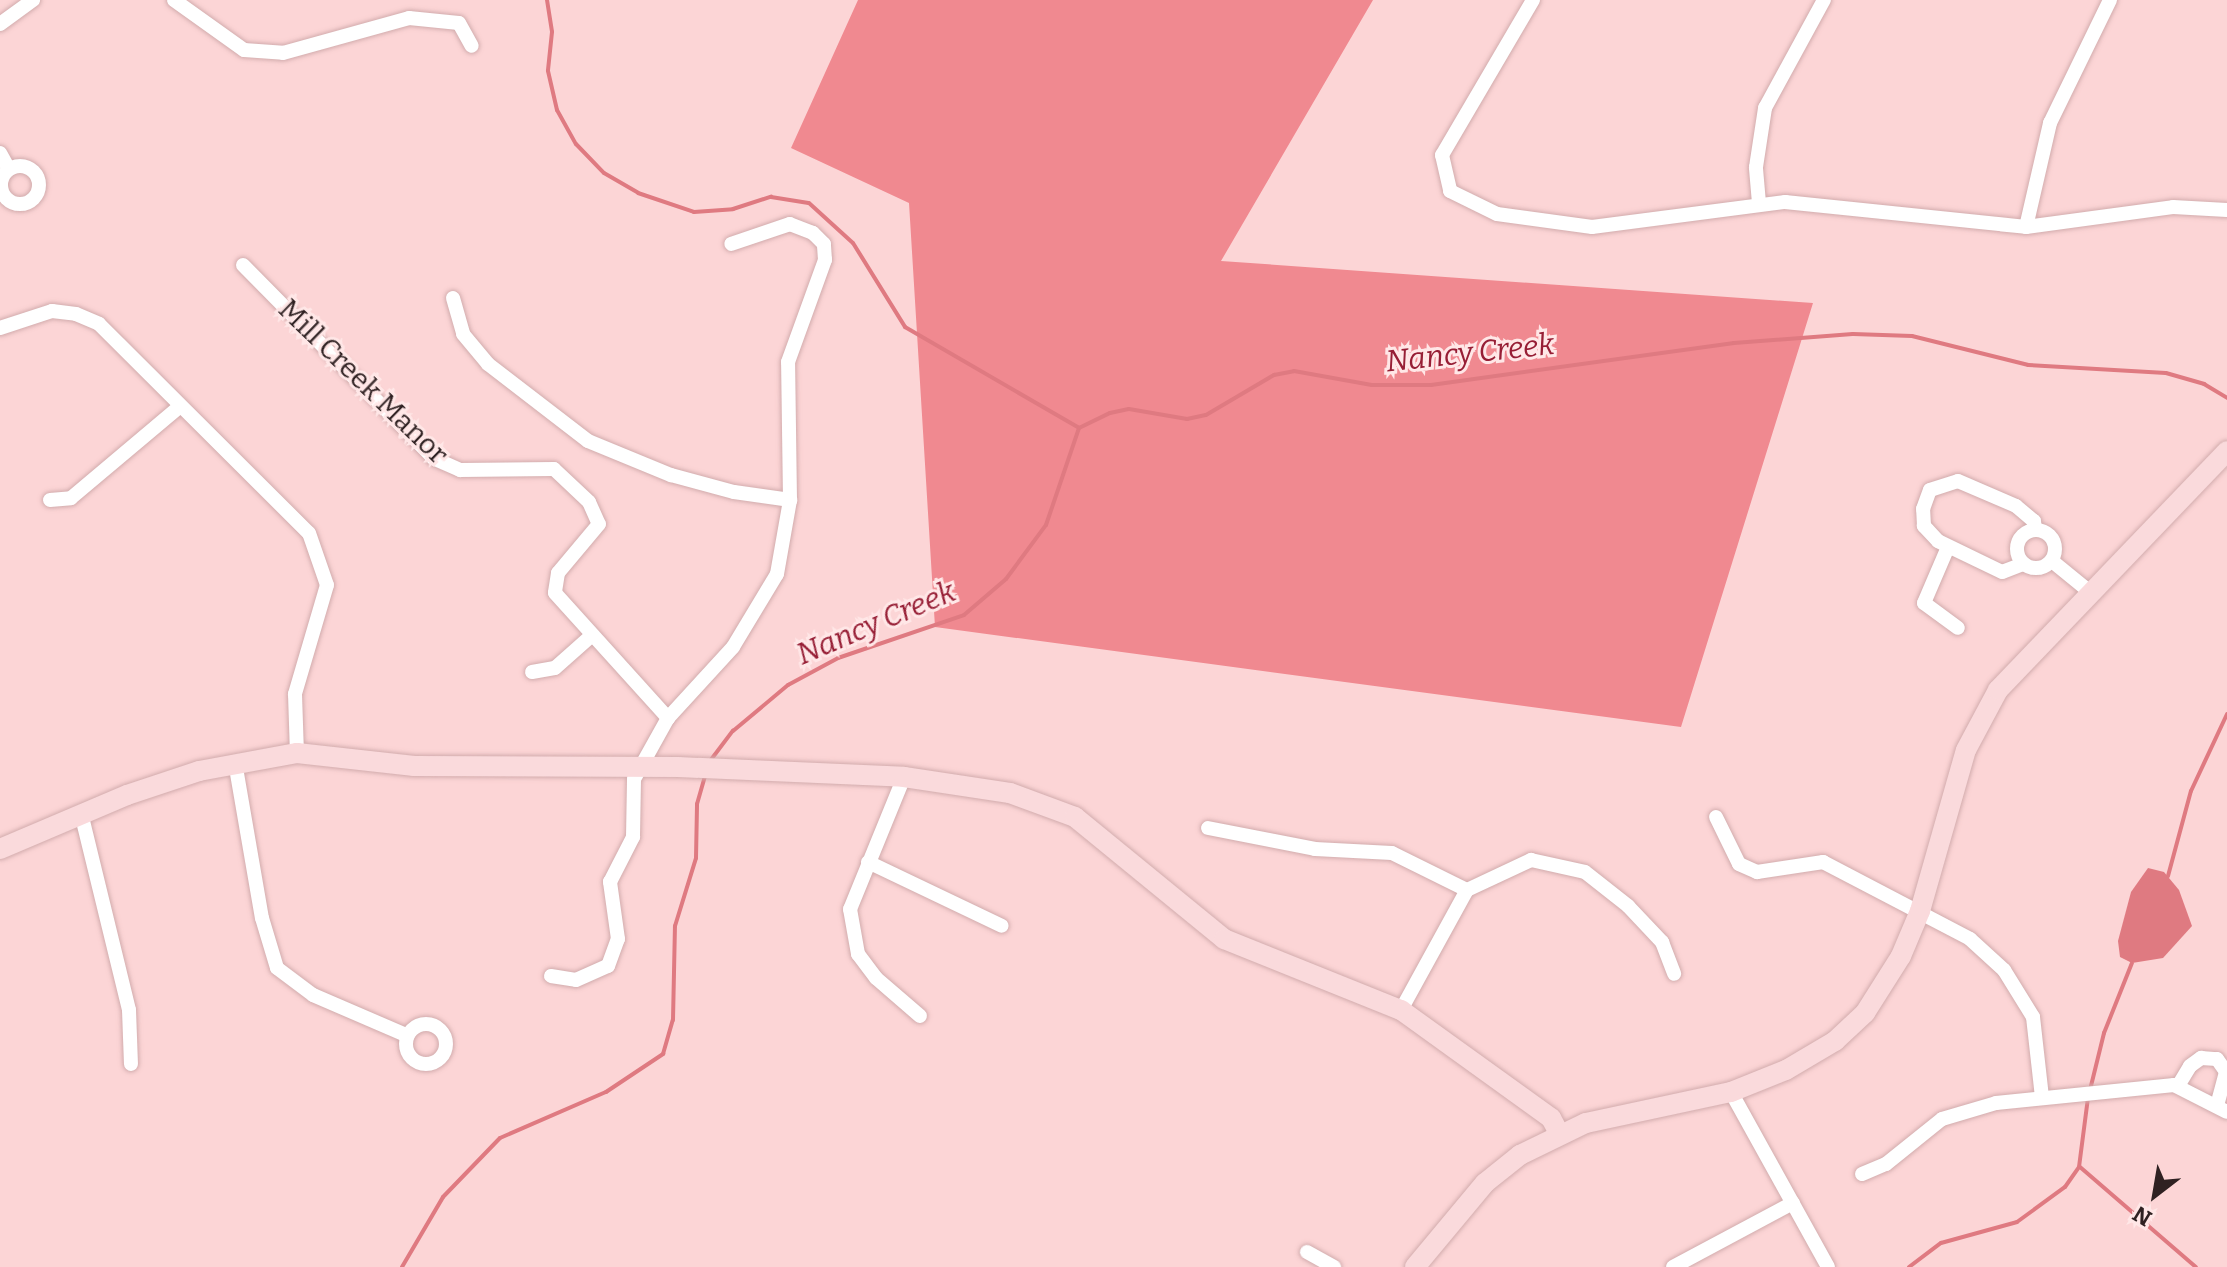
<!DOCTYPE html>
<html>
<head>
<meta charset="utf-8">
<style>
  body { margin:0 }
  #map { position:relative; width:2227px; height:1267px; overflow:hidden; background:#fcd5d6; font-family:Bitter,serif }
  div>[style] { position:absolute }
  .forest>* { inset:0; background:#f08990 }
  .water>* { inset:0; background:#df7a81 }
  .stream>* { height:4px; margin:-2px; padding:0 2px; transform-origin:2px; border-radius:2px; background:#df7a81 }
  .roads { filter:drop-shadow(0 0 2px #d2acad) drop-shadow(0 0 2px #d2acad) }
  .street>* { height:14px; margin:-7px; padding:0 7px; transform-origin:7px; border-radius:7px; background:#fff }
  .street>.ring { margin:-7px; padding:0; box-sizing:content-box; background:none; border:14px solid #fff; border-radius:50% }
  .secondary>* { height:20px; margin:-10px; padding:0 10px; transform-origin:10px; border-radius:10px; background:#fadadc }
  span { translate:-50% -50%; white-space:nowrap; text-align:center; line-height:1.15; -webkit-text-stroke:6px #ffe7e7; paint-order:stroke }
  .street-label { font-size:28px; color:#2f2122 }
  .water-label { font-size:30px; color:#971e35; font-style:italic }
  .north { position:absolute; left:2115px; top:1155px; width:80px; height:80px; -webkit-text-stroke:6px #ffe7e7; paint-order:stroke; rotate:211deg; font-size:22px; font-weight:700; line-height:32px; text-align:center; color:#2f2122 }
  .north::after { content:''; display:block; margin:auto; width:28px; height:36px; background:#2f2122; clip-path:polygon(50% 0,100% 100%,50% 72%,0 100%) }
</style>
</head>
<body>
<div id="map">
  <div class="forest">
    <div style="clip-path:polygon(858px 0,1373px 0,1221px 261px,1813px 303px,1681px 727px,935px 627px,909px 203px,791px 148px)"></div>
  </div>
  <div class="water">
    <div style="clip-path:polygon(2148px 868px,2164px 872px,2179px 890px,2192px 926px,2163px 958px,2132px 963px,2120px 957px,2118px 941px,2131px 892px)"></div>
  </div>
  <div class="stream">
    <div style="left:547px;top:0;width:32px;rotate:81deg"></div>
    <div style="left:552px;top:32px;width:39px;rotate:96deg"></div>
    <div style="left:548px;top:71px;width:40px;rotate:77deg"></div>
    <div style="left:557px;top:110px;width:39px;rotate:61deg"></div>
    <div style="left:576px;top:144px;width:40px;rotate:46deg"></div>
    <div style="left:604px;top:173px;width:39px;rotate:30deg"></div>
    <div style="left:638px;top:193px;width:59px;rotate:18.7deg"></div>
    <div style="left:694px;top:212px;width:39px;rotate:-4deg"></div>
    <div style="left:733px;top:209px;width:40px;rotate:-18deg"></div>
    <div style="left:771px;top:197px;width:38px;rotate:9deg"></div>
    <div style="left:809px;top:203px;width:59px;rotate:42.3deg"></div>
    <div style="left:853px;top:243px;width:99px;rotate:58.2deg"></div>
    <div style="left:905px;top:327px;width:201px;rotate:30.1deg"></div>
    <div style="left:710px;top:761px;width:38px;rotate:-53deg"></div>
    <div style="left:733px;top:731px;width:72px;rotate:-39.9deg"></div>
    <div style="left:788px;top:685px;width:57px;rotate:-28.4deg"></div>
    <div style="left:838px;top:658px;width:133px;rotate:-18.8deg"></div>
    <div style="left:964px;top:615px;width:55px;rotate:-40.6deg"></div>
    <div style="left:1006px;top:579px;width:67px;rotate:-53.5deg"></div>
    <div style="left:1046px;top:525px;width:102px;rotate:-71.2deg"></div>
    <div style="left:1079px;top:428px;width:34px;rotate:-26deg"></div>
    <div style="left:1110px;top:413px;width:19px;rotate:-12deg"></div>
    <div style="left:1129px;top:409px;width:59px;rotate:9.8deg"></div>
    <div style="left:1187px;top:419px;width:19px;rotate:-12deg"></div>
    <div style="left:1206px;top:415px;width:79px;rotate:-30.5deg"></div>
    <div style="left:1274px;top:375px;width:20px;rotate:-11deg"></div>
    <div style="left:1294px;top:371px;width:79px;rotate:10.2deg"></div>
    <div style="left:1372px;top:385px;width:59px"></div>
    <div style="left:1431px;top:385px;width:306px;rotate:-7.9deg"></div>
    <div style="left:1734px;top:343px;width:119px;rotate:-4.3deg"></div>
    <div style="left:1853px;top:334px;width:59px;rotate:1.9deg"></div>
    <div style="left:1912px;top:336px;width:120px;rotate:14deg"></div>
    <div style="left:2028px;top:365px;width:138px;rotate:3.3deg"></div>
    <div style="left:2166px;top:373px;width:40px;rotate:16deg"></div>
    <div style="left:2204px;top:384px;width:27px;rotate:31deg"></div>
    <div style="left:2168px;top:876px;width:88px;rotate:-74.9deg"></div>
    <div style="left:2191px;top:791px;width:85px;rotate:-64.9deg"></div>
    <div style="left:2090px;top:1090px;width:59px;rotate:-76.2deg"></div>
    <div style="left:2104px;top:1033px;width:75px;rotate:-68.2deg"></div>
    <div style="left:2080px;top:1167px;width:153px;rotate:40.8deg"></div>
    <div style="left:402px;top:1267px;width:81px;rotate:-59.6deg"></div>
    <div style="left:443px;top:1197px;width:82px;rotate:-46deg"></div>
    <div style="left:500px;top:1138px;width:116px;rotate:-23.5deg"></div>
    <div style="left:606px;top:1092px;width:69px;rotate:-33.7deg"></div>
    <div style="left:663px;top:1054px;width:35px;rotate:-74deg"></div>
    <div style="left:673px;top:1020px;width:94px;rotate:-88.8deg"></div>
    <div style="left:675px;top:926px;width:71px;rotate:-72.8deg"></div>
    <div style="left:696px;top:858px;width:54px;rotate:-88.9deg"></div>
    <div style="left:697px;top:804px;width:32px;rotate:-74deg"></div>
    <div style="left:1909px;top:1267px;width:40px;rotate:-37deg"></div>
    <div style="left:1941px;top:1243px;width:79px;rotate:-15.4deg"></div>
    <div style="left:2017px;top:1222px;width:59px;rotate:-36.1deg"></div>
    <div style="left:2065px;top:1187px;width:24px;rotate:-55deg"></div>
    <div style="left:2079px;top:1167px;width:70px;rotate:-82.6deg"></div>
  </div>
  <div class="roads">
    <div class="street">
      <div style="left:174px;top:0;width:86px;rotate:35.5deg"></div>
      <div style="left:244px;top:50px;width:39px;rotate:4deg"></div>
      <div style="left:283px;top:53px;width:131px;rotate:-15.5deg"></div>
      <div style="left:409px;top:18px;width:50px;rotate:5.7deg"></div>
      <div style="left:459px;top:23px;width:26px;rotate:61deg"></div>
      <div style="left:1533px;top:0;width:180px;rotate:120.4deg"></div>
      <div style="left:1442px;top:155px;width:37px;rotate:77deg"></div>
      <div style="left:1450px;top:191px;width:52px;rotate:26.1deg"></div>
      <div style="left:1497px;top:214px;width:96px;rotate:7.8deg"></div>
      <div style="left:1592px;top:227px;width:195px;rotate:-7.4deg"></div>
      <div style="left:1785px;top:202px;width:242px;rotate:5.9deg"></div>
      <div style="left:2026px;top:227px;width:148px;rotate:-7.7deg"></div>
      <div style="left:2173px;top:207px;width:54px;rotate:3.2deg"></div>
      <div style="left:0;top:24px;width:41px;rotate:-36deg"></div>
      <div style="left:0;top:153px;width:18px;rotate:61deg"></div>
      <div class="ring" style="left:1px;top:166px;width:24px;height:24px"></div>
      <div style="left:1759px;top:203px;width:36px;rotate:-95deg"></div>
      <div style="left:1756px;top:167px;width:60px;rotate:-81.3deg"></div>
      <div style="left:1765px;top:108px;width:123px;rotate:-61.4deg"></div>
      <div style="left:2026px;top:227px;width:107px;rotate:-77deg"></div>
      <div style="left:2050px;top:123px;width:137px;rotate:-64deg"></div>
      <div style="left:243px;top:265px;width:271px;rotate:45.4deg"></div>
      <div style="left:433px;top:458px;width:30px;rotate:24deg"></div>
      <div style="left:460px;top:470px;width:94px;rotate:-0.6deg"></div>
      <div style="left:554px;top:469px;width:48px;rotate:43.3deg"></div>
      <div style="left:589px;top:502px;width:24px;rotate:66deg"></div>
      <div style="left:599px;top:524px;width:64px;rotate:129.9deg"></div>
      <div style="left:558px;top:573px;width:20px;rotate:99deg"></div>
      <div style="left:555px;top:593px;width:169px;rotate:47.9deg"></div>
      <div style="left:453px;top:298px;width:37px;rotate:74deg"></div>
      <div style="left:463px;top:334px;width:39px;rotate:50deg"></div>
      <div style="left:488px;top:364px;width:126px;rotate:37.6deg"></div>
      <div style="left:588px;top:441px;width:90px;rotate:22.3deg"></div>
      <div style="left:671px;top:475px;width:65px;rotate:15.1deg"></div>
      <div style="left:734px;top:492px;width:57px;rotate:8.1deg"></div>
      <div style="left:0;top:328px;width:55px;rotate:-18.1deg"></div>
      <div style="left:52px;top:311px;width:24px;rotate:7deg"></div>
      <div style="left:76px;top:314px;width:25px;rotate:23deg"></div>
      <div style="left:99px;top:324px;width:296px;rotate:44.9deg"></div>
      <div style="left:309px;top:533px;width:55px;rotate:70.9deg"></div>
      <div style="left:327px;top:585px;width:114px;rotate:106.4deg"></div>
      <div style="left:295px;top:694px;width:59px;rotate:88.1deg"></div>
      <div style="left:50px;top:500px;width:21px;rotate:-5deg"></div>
      <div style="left:71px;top:498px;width:140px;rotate:-40.1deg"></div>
      <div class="ring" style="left:2017px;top:530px;width:24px;height:24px"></div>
      <div style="left:1948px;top:547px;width:61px;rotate:113.2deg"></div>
      <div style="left:1924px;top:603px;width:42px;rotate:36.3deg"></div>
      <div style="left:2052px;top:561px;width:49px;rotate:39.2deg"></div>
      <div style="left:2023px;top:564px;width:22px;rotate:159deg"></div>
      <div style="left:2002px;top:572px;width:71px;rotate:-154.2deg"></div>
      <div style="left:1938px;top:541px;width:21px;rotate:-133deg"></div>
      <div style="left:1924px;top:526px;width:17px;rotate:-93deg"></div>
      <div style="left:1923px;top:509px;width:20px;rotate:-70deg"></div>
      <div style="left:1930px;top:490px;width:29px;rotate:-18deg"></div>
      <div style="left:1958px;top:481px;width:63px;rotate:23.3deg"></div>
      <div style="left:2016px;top:506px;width:23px;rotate:40deg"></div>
      <div style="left:2034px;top:521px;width:9px;rotate:84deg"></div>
      <div style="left:532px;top:672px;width:23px;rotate:-10deg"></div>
      <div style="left:555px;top:668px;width:47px;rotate:-41.5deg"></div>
      <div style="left:235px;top:762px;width:158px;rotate:80.2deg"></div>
      <div style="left:262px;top:918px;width:52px;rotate:73.3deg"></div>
      <div style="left:277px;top:968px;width:45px;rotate:36.9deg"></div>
      <div style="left:313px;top:995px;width:103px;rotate:23.3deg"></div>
      <div style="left:904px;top:777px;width:143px;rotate:112.2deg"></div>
      <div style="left:850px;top:909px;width:46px;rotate:79.9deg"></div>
      <div style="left:858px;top:954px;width:30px;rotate:53deg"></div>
      <div style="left:876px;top:978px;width:58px;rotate:40.8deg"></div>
      <div style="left:82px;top:817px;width:199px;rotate:76.3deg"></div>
      <div style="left:129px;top:1010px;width:54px;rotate:87.9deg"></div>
      <div style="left:1716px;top:817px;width:52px;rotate:63.9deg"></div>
      <div style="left:1739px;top:864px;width:20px;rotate:24deg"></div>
      <div style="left:1757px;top:872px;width:67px;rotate:-8.6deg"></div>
      <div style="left:1823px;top:862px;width:166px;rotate:27.6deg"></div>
      <div style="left:1970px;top:939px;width:46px;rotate:42.4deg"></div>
      <div style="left:2004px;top:970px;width:55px;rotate:58.3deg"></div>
      <div style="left:2033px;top:1017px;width:81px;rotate:83.6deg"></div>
      <div style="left:1208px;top:828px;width:109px;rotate:11.1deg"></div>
      <div style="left:1315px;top:849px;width:77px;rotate:3deg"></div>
      <div style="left:1392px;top:853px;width:84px;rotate:26.3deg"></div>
      <div style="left:868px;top:862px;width:148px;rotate:25.5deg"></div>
      <div style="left:551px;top:976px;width:25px;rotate:9deg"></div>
      <div style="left:576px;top:980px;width:35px;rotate:-24deg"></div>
      <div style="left:608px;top:966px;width:29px;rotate:-70deg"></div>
      <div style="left:618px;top:939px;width:58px;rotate:-98deg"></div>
      <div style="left:610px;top:882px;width:51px;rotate:-62.9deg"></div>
      <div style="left:633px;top:837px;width:58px;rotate:-89deg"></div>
      <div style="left:634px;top:779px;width:70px;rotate:-60.9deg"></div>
      <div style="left:668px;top:718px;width:96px;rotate:-47.5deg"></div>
      <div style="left:733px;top:647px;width:85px;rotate:-58.9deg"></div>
      <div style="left:777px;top:574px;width:75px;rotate:-80deg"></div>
      <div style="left:790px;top:500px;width:138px;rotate:-90.8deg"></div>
      <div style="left:788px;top:362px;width:109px;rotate:-70.1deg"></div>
      <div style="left:825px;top:260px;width:16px;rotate:-94deg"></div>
      <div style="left:824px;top:244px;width:16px;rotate:-135deg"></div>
      <div style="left:813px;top:233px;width:25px;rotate:-159deg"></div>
      <div style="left:790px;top:224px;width:62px;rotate:161.3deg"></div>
      <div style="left:1401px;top:1010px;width:137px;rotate:-61.2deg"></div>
      <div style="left:1467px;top:890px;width:71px;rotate:-25.1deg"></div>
      <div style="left:1531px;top:860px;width:55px;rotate:12.5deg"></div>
      <div style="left:1585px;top:872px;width:55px;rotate:38.3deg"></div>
      <div style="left:1628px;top:906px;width:50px;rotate:46.6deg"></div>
      <div style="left:1662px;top:942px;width:34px;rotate:69deg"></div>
      <div class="ring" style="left:406px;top:1024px;width:26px;height:26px"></div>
      <div style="left:2178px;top:1086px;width:23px;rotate:-59deg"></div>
      <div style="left:2190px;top:1066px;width:14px;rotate:-36deg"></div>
      <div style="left:2201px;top:1058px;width:16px;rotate:4deg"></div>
      <div style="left:2217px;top:1059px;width:16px;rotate:55deg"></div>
      <div style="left:2226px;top:1072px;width:34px;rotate:105deg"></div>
      <div style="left:1731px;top:1092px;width:200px;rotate:61deg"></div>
      <div style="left:1862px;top:1174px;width:26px;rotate:-23deg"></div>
      <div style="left:1886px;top:1164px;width:72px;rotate:-38.8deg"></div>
      <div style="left:1942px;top:1119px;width:56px;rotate:-16.5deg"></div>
      <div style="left:1996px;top:1103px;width:179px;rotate:-5.8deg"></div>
      <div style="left:2174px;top:1085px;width:59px;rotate:27deg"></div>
      <div style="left:1307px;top:1252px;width:31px;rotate:29deg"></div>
      <div style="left:1673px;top:1267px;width:136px;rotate:-28.1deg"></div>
    </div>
    <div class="secondary">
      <div style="left:0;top:849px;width:138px;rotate:-23deg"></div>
      <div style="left:127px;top:795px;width:76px;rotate:-18.4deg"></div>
      <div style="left:199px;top:771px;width:100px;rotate:-10.4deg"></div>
      <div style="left:297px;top:753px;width:118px;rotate:6.3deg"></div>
      <div style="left:414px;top:766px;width:264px;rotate:0.2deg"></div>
      <div style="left:678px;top:767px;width:226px;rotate:2.5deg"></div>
      <div style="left:904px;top:777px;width:107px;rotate:8.6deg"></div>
      <div style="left:1010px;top:793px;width:69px;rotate:20.3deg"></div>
      <div style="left:1075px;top:817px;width:193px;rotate:39.3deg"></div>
      <div style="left:1224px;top:939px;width:191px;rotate:21.9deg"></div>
      <div style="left:1401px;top:1010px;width:185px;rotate:35.8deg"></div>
      <div style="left:1551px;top:1118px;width:17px;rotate:62deg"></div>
      <div style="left:1415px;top:1267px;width:109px;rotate:-50.2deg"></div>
      <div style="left:1485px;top:1183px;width:45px;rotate:-38.7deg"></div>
      <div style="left:1520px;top:1155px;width:73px;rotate:-25.9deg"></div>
      <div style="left:1586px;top:1123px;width:148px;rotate:-12.1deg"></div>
      <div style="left:1731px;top:1092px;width:59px;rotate:-21.8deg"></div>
      <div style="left:1786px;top:1070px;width:57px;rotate:-30.6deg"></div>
      <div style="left:1835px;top:1041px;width:41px;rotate:-43deg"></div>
      <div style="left:1865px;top:1013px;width:67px;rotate:-57.7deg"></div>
      <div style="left:1901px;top:956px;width:49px;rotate:-67.1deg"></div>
      <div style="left:1920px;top:911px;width:167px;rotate:-74.1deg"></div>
      <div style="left:1966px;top:750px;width:68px;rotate:-61.9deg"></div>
      <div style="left:1998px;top:690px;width:331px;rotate:-46.2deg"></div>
    </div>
  </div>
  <div class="street-label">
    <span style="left:363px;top:382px;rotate:44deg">Mill Creek Manor</span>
  </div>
  <div class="water-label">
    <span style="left:1470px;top:353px;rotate:-6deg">Nancy Creek</span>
    <span style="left:876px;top:623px;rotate:-23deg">Nancy Creek</span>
  </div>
  <div class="north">N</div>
</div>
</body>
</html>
